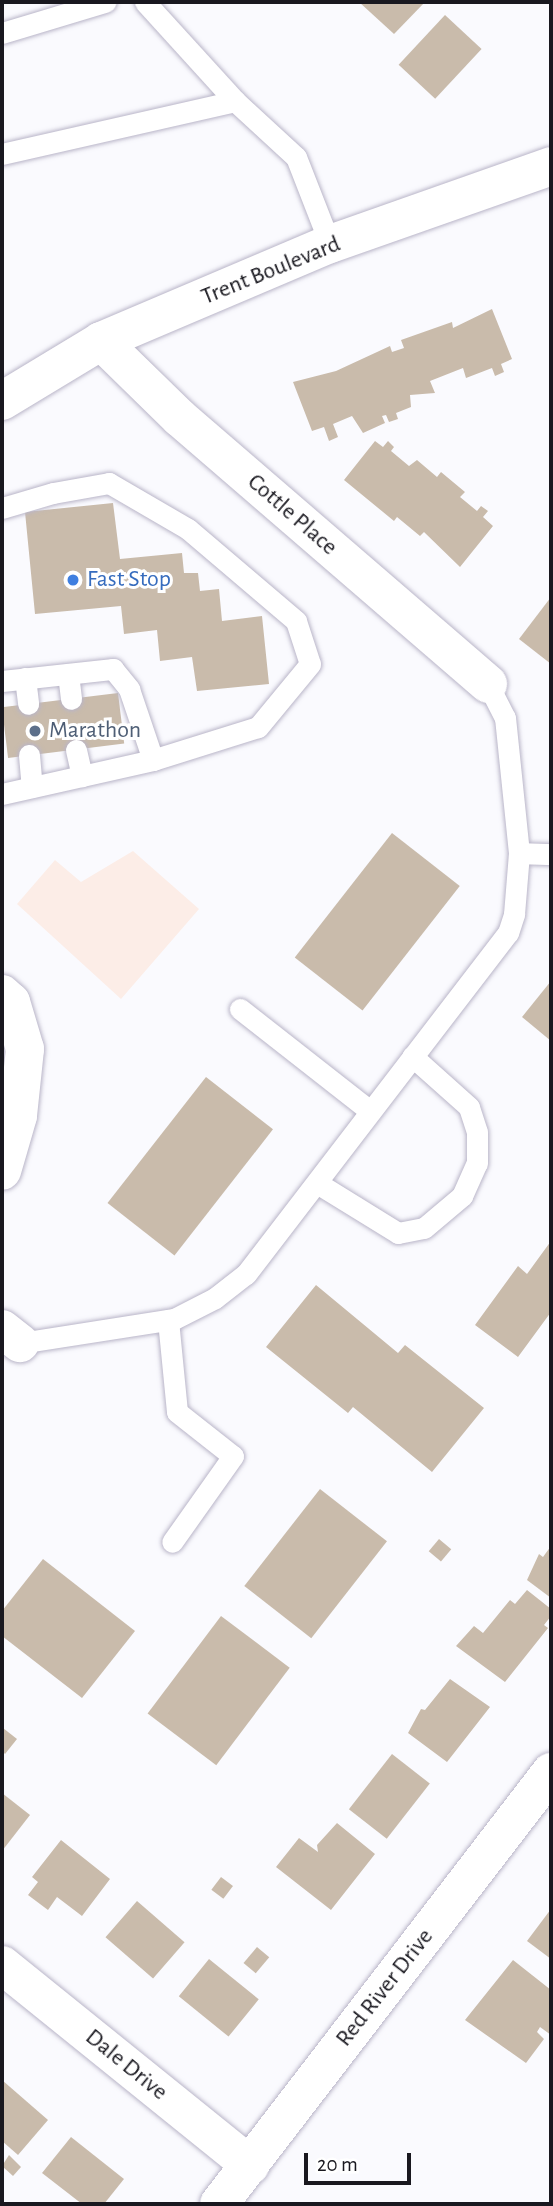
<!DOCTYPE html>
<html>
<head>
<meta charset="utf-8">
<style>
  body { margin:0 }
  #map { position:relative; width:553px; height:2206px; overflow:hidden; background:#fafafe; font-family:"Alegreya Sans",sans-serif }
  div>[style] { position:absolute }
  .industrial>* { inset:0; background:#fcede7 }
  .building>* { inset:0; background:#c9bbab; transform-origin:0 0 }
  .roads { filter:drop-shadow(0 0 2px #b9b5c8) drop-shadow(0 0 2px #b9b5c8) }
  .service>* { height:21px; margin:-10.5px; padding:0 10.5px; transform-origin:10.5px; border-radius:10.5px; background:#fff }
  .minor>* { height:38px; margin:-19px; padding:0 19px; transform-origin:19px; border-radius:19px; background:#fff }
  .tertiary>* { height:38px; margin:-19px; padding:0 19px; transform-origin:19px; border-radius:19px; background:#fff }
  .dots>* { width:19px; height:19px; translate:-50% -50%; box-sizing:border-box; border:4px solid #fff; border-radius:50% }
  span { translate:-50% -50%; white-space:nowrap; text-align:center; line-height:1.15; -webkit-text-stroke:6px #fff; paint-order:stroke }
  .street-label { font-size:24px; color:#19181f }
  .shop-label { font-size:24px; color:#366cbe }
  .left { translate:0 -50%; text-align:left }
  .service-label { font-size:24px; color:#4e5e75 }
  .frame { position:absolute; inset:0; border:4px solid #19181f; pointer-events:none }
  .scale { position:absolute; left:304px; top:2153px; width:107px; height:32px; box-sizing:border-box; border:4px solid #19181f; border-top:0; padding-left:9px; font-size:21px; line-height:24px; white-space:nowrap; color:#19181f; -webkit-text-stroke:5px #fff; paint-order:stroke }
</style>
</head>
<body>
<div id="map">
  <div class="industrial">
    <div style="clip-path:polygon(133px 851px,199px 909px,121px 999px,17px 904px,55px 860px,81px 882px)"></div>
  </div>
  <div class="building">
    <div style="clip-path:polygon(359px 2px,425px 2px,394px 34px)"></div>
    <div style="left:445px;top:15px;width:50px;height:68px;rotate:43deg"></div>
    <div style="clip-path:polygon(492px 309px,512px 359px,501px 364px,504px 372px,495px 376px,492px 368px,466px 378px,463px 368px,430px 381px,435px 393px,410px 395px,411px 407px,396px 413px,398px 419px,389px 422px,386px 415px,382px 416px,385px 423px,363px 433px,352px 416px,333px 424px,338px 437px,329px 441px,324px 427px,312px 431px,293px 382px,336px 371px,390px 346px,392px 352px,404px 348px,401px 340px,452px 322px,453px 328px)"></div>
    <div style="clip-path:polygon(375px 441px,383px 447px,388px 441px,394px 447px,391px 451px,409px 466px,417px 460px,437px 477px,441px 472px,465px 492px,460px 497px,477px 511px,481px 506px,488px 511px,483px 517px,493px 526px,460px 567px,424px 532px,420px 536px,397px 517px,394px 521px,344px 480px)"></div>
    <div style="clip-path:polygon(113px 503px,120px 559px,182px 553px,184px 573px,198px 573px,200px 591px,219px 589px,222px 621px,262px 616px,269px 684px,197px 691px,192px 657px,160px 661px,157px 630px,124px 634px,121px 606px,35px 614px,25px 512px)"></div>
    <div style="clip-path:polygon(551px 597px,551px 664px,519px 639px)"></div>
    <div style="left:118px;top:693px;width:51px;height:117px;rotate:83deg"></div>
    <div style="left:392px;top:833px;width:86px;height:158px;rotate:38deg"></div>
    <div style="clip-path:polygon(551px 981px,551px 1041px,522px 1017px)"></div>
    <div style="left:206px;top:1077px;width:85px;height:160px;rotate:38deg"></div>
    <div style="clip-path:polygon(551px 1241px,551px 1312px,518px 1357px,475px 1325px,518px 1266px,527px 1274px)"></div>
    <div style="clip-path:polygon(316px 1285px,398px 1353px,405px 1345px,484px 1408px,432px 1472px,353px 1407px,348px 1413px,266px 1347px)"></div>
    <div style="left:320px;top:1489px;width:85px;height:123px;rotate:38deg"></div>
    <div style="left:439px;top:1539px;width:16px;height:16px;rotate:40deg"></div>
    <div style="clip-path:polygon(551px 1546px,551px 1598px,527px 1580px,539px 1554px,543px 1557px)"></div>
    <div style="clip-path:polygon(43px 1559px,135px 1631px,82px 1698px,2px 1636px,2px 1611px)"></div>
    <div style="clip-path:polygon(527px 1590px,551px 1609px,551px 1616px,544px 1625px,548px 1628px,505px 1682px,456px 1646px,474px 1626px,483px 1633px,510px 1600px,515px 1604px)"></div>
    <div style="left:221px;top:1616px;width:86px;height:122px;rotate:37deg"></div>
    <div style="clip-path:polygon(450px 1679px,490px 1707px,447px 1762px,408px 1733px,421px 1709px,425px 1710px)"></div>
    <div style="clip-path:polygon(3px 1728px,17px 1739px,5px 1754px,2px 1751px)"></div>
    <div style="left:392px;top:1754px;width:48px;height:70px;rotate:38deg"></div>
    <div style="clip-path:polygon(2px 1793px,30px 1815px,2px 1851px)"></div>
    <div style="clip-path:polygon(337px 1823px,375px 1854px,331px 1910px,276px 1867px,299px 1838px,318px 1852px,317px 1845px)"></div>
    <div style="clip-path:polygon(61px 1840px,110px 1879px,82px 1916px,57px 1897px,48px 1910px,28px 1895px,38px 1882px,32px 1877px)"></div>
    <div style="left:221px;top:1877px;width:15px;height:16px;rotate:37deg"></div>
    <div style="left:137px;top:1901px;width:63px;height:48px;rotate:41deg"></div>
    <div style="clip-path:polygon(551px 1909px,551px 1959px,527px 1941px)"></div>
    <div style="left:257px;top:1947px;width:16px;height:21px;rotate:40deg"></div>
    <div style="left:209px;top:1959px;width:64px;height:48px;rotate:39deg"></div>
    <div style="clip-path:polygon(513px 1960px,551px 1990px,551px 2035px,540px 2027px,537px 2032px,544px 2039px,526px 2063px,465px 2020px)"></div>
    <div style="clip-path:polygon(2px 2080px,48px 2120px,18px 2155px,2px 2141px)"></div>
    <div style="clip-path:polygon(71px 2137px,124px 2179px,104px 2204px,82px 2204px,42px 2173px)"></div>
    <div style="clip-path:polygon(9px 2155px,21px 2167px,13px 2176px,2px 2166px)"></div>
  </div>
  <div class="roads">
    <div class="service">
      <div style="left:145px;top:2px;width:134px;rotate:47.7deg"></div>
      <div style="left:235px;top:101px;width:83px;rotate:42.6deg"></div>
      <div style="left:296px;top:157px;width:93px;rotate:68.7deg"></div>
      <div style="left:2px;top:33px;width:108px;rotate:-16.8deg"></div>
      <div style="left:2px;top:154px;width:239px;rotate:-12.8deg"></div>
      <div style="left:2px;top:508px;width:53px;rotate:-16.4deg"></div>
      <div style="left:53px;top:493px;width:57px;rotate:-10.1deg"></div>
      <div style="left:109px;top:483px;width:91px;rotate:30.2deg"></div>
      <div style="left:188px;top:529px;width:142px;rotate:40.4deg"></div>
      <div style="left:296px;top:621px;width:45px;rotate:72deg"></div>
      <div style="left:310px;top:664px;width:82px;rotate:129.5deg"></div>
      <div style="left:258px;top:727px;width:110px;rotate:162.6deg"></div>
      <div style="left:68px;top:674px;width:25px;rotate:83deg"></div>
      <div style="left:25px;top:678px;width:26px;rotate:83deg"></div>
      <div style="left:2px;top:681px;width:112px;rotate:-6.2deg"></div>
      <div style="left:113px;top:669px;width:26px;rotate:51deg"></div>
      <div style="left:129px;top:689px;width:75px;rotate:71.3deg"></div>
      <div style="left:153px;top:760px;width:155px;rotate:167.3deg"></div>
      <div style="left:76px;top:750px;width:27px;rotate:77deg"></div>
      <div style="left:29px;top:755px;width:32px;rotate:85deg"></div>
      <div style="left:519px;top:853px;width:32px;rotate:2deg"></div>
      <div style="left:240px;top:1009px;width:165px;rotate:38.1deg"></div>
      <div style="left:317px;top:1183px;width:95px;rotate:31.7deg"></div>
      <div style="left:398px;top:1233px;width:26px;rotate:-11deg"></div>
      <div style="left:424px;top:1228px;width:50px;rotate:-40.1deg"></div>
      <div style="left:462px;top:1196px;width:36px;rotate:-66deg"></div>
      <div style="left:477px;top:1163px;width:31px;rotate:-90deg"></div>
      <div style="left:477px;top:1132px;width:26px;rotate:-108deg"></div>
      <div style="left:469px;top:1107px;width:76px;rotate:-138.2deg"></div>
      <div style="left:168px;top:1320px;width:92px;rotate:84.4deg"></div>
      <div style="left:177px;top:1412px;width:71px;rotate:38.2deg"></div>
      <div style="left:233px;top:1456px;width:105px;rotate:125.3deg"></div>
      <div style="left:20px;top:1343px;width:156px;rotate:-8.9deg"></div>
      <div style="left:174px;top:1319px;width:46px;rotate:-27.1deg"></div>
      <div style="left:215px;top:1298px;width:39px;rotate:-38deg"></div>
      <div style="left:246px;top:1274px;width:430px;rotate:-52.5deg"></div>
      <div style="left:508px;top:933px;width:20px;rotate:-72deg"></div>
      <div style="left:514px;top:914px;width:61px;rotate:-85.3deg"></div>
      <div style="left:519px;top:853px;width:136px;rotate:-95.9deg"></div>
      <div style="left:505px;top:718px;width:38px;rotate:-117deg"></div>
    </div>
    <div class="minor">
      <div style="left:101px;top:341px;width:110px;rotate:44.3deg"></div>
      <div style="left:180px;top:418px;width:407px;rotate:40.8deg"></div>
      <div style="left:2px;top:994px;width:12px;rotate:42deg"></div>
      <div style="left:11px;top:1002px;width:49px;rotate:73.4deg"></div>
      <div style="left:25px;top:1049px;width:67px;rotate:96deg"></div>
      <div style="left:18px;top:1116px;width:57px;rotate:106.2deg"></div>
      <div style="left:2px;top:1329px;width:23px;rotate:38deg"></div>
      <div style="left:2px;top:1965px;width:319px;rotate:38.9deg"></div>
      <div style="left:219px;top:2204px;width:545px;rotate:-52.46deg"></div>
    </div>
    <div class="tertiary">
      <div style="left:2px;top:401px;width:116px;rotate:-31.2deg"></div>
      <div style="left:101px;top:341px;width:249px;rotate:-23deg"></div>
      <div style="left:330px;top:244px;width:234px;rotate:-19.4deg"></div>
    </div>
  </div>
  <div class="dots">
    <div style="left:73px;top:580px;background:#3f7fe0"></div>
    <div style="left:35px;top:731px;background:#5c6f8a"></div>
  </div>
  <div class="street-label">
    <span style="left:271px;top:271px;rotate:-22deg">Trent Boulevard</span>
    <span style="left:292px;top:515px;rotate:41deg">Cottle Place</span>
    <span style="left:385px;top:1988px;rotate:-52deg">Red River Drive</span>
    <span style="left:126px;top:2065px;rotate:39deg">Dale Drive</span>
  </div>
  <div class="shop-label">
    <span class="left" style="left:87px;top:580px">Fast Stop</span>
  </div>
  <div class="service-label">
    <span class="left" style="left:49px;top:731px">Marathon</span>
  </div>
  <div class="frame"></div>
  <div class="scale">20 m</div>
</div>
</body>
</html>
